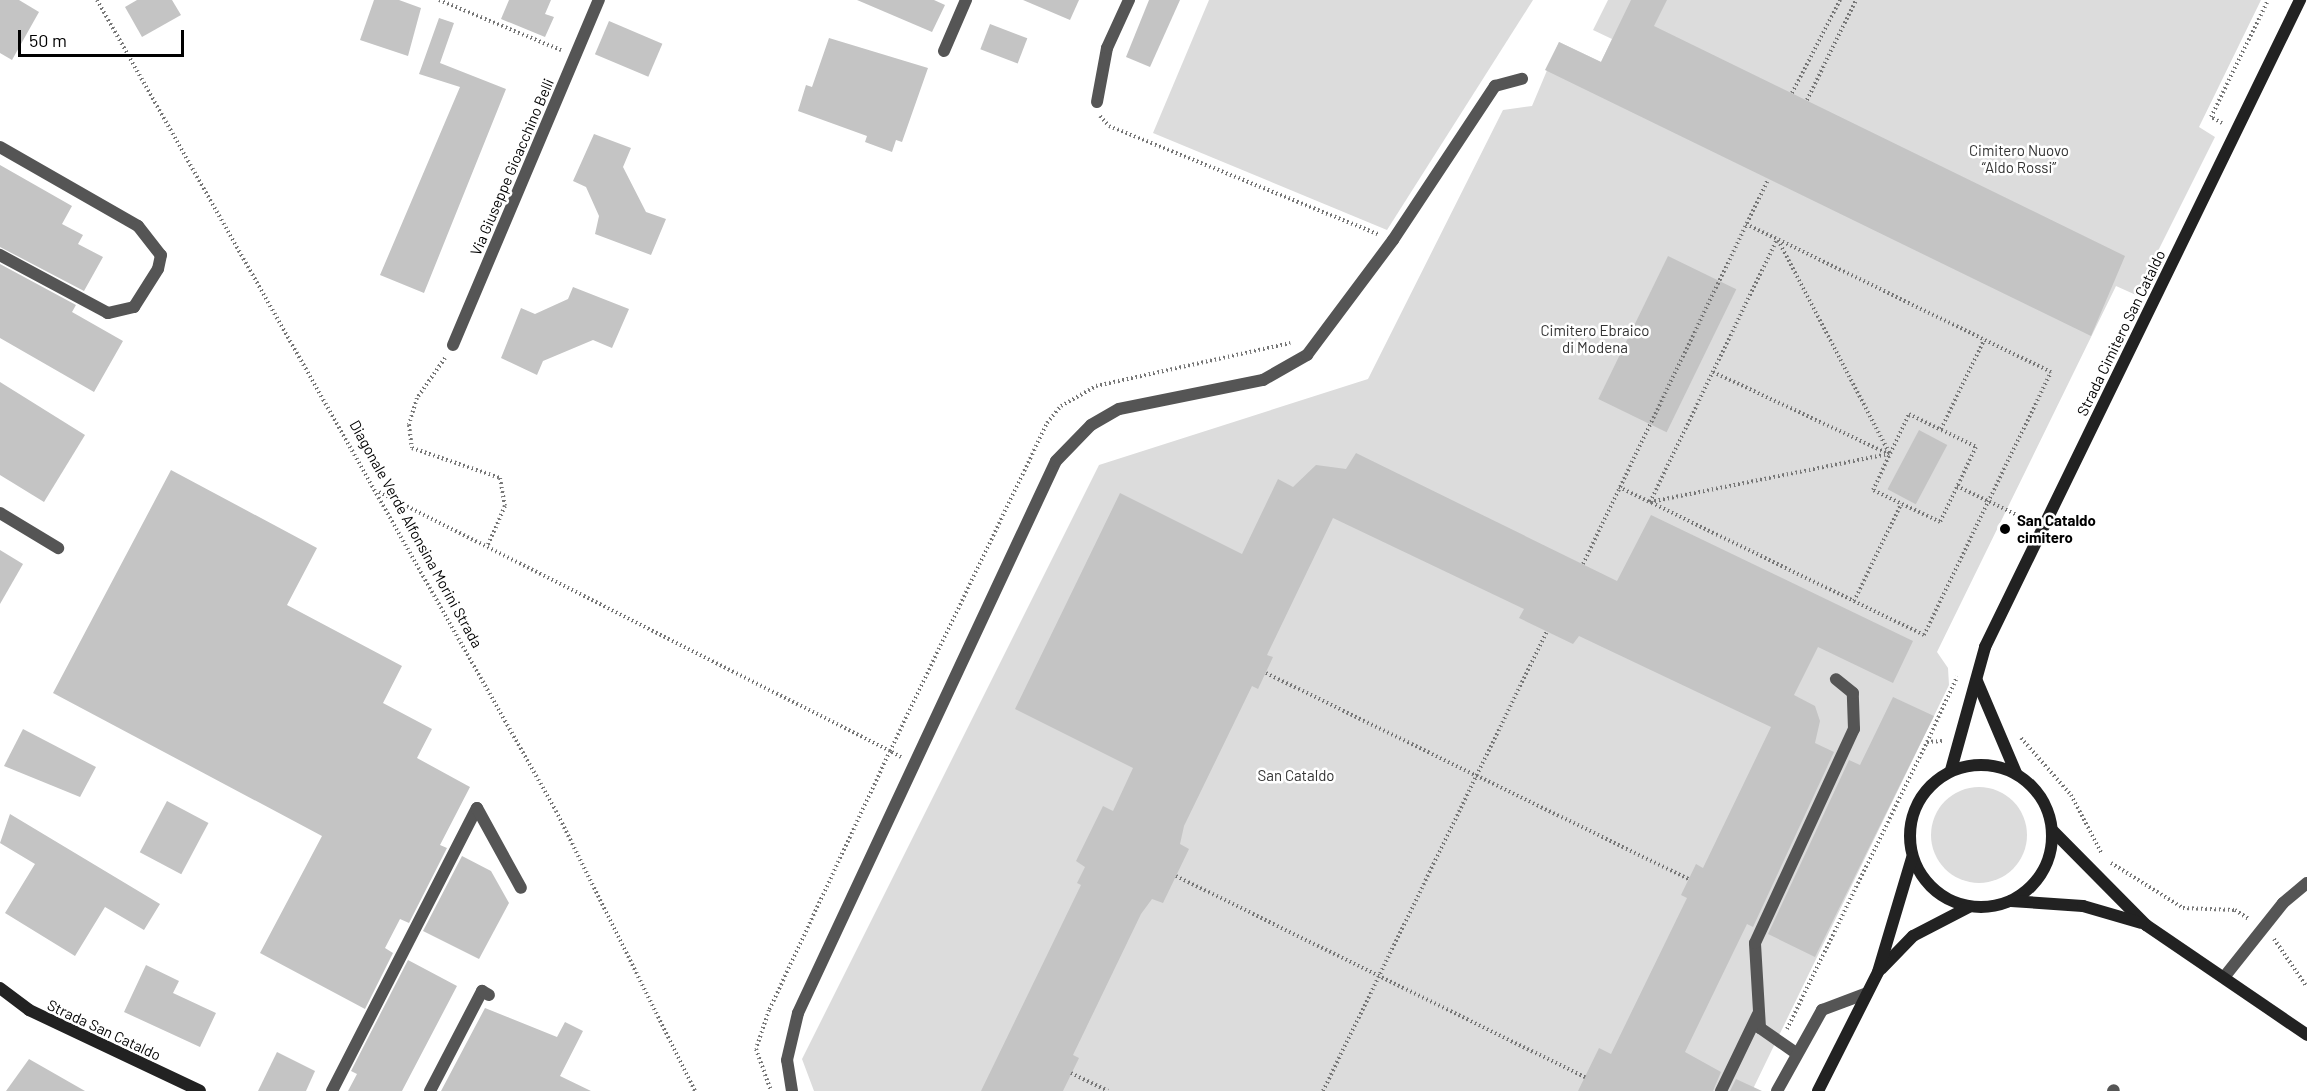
<!DOCTYPE html>
<html>
<head>
<meta charset="utf-8">
<style>
  body { margin:0 }
  #map { position:relative; width:2307px; height:1091px; overflow:hidden; background:#fff; font-family:Barlow,sans-serif }
  div>[style] { position:absolute }
  .green>* { inset:0; background:#dcdcdc }
  .round { border-radius:50% }
  .building>* { inset:0; background:#c4c4c4; transform-origin:0 0 }
  .path>* { height:4px; margin-top:-2px; transform-origin:0; background:repeating-linear-gradient(90deg,#777 0 1.5px,transparent 0 4.5px) }
  .lane>* { height:12px; margin:-6px; padding:0 6px; transform-origin:6px; border-radius:6px; background:#555 }
  .street>* { height:12px; margin:-6px; padding:0 6px; transform-origin:6px; border-radius:6px; background:#555 }
  .secondary>* { height:12px; margin:-6px; padding:0 6px; transform-origin:6px; border-radius:6px; background:#222 }
  .secondary>.ring { margin:-6px; padding:0; box-sizing:content-box; background:none; border:12px solid #222; border-radius:50% }
  .dots>* { width:16px; height:16px; translate:-50% -50%; box-sizing:border-box; border:3px solid #fff; border-radius:50% }
  span { translate:-50% -50%; white-space:nowrap; text-align:center; line-height:1.15; -webkit-text-stroke:5px #fff; paint-order:stroke }
  .park-label { font-size:15px; color:#333 }
  .street-label { font-size:15px; color:#000 }
  .poi-label { font-size:15px; color:#000; font-weight:700 }
  .left { translate:0 -50%; text-align:left }
  .scale { position:absolute; left:18px; top:30px; width:166px; height:27px; box-sizing:border-box; border:3px solid #000; border-top:0; padding-left:8px; font-size:18px; line-height:21px; white-space:nowrap; color:#000; -webkit-text-stroke:4px #fff; paint-order:stroke }
</style>
</head>
<body>
<div id="map">
  <div class="green">
    <div style="clip-path:polygon(1209px 0,1533px 0,1387px 230px,1153px 133px)"></div>
    <div style="clip-path:polygon(1608px 0,2261px 0,2199px 127px,2215px 137px,2136px 295px,2116px 286px,1937px 652px,1948px 668px,1949px 685px,1752px 1091px,814px 1091px,802px 1059px,1099px 465px,1368px 379px,1503px 110px,1532px 106px,1559px 42px,1601px 62px,1612px 39px,1593px 30px)"></div>
    <div class="round" style="left:1931px;top:787px;width:96px;height:96px"></div>
  </div>
  <div class="building">
    <div style="clip-path:polygon(0 0,19px 0,39px 12px,12px 60px,0 53px)"></div>
    <div style="clip-path:polygon(137px 0,172px 0,181px 15px,142px 37px,125px 7px)"></div>
    <div style="clip-path:polygon(374px 0,399px 0,421px 8px,408px 56px,360px 40px)"></div>
    <div style="clip-path:polygon(509px 0,551px 0,545px 14px,554px 17px,545px 37px,501px 19px)"></div>
    <div style="clip-path:polygon(857px 0,934px 0,945px 5px,932px 32px)"></div>
    <div style="clip-path:polygon(1023px 0,1079px 0,1070px 20px)"></div>
    <div style="clip-path:polygon(1149px 0,1180px 0,1150px 67px,1126px 57px)"></div>
    <div style="clip-path:polygon(1631px 0,1667px 0,1654px 26px,2125px 256px,2091px 336px,1545px 70px,1559px 42px,1601px 62px)"></div>
    <div style="clip-path:polygon(439px 18px,454px 23px,440px 63px,506px 89px,424px 293px,380px 275px,460px 87px,419px 74px)"></div>
    <div style="left:609px;top:21px;width:58px;height:36px;rotate:23deg"></div>
    <div style="left:990px;top:24px;width:40px;height:27px;rotate:21deg"></div>
    <div style="clip-path:polygon(829px 38px,928px 68px,902px 142px,896px 140px,892px 152px,865px 142px,867px 136px,798px 111px,806px 85px,812px 87px)"></div>
    <div style="clip-path:polygon(594px 134px,631px 148px,623px 167px,646px 212px,666px 219px,651px 255px,595px 234px,599px 216px,586px 187px,573px 181px)"></div>
    <div style="clip-path:polygon(0 165px,72px 206px,62px 224px,83px 235px,78px 244px,103px 257px,84px 291px,0 247px)"></div>
    <div style="left:1668px;top:256px;width:76px;height:159px;rotate:26deg"></div>
    <div style="clip-path:polygon(0 264px,76px 305px,72px 312px,123px 341px,94px 392px,0 338px)"></div>
    <div style="clip-path:polygon(573px 287px,629px 309px,612px 348px,593px 340px,543px 361px,537px 375px,501px 358px,521px 308px,535px 314px,568px 299px)"></div>
    <div style="clip-path:polygon(0 382px,85px 435px,44px 502px,0 475px)"></div>
    <div style="left:1919px;top:430px;width:32px;height:67px;rotate:28deg"></div>
    <div style="clip-path:polygon(1356px 453px,1617px 581px,1651px 515px,1913px 641px,1893px 683px,1818px 647px,1794px 695px,1815px 706px,1820px 721px,1815px 743px,1834px 752px,1753px 927px,1747px 924px,1685px 1052px,1721px 1072px,1713px 1091px,1578px 1091px,1599px 1048px,1611px 1054px,1687px 898px,1681px 895px,1696px 864px,1703px 868px,1771px 727px,1579px 636px,1573px 644px,1519px 618px,1524px 609px,1333px 518px,1267px 655px,1273px 657px,1258px 689px,1252px 686px,1184px 826px,1180px 844px,1189px 849px,1163px 903px,1152px 899px,1141px 914px,1073px 1055px,1079px 1058px,1063px 1091px,981px 1091px,1081px 885px,1077px 883px,1085px 867px,1076px 861px,1103px 806px,1113px 811px,1133px 768px,1015px 709px,1120px 493px,1242px 554px,1278px 479px,1293px 487px,1316px 465px,1346px 469px)"></div>
    <div style="clip-path:polygon(171px 470px,317px 548px,287px 605px,402px 666px,383px 703px,432px 729px,417px 758px,470px 787px,440px 845px,447px 848px,409px 923px,400px 919px,385px 948px,393px 953px,365px 1009px,260px 953px,322px 836px,53px 693px)"></div>
    <div style="clip-path:polygon(0 550px,23px 564px,0 604px)"></div>
    <div style="clip-path:polygon(1893px 697px,1934px 716px,1815px 957px,1768px 934px,1849px 760px,1860px 765px)"></div>
    <div style="clip-path:polygon(23px 729px,96px 767px,80px 797px,4px 766px)"></div>
    <div style="left:167px;top:801px;width:47px;height:58px;rotate:28deg"></div>
    <div style="clip-path:polygon(10px 814px,160px 904px,144px 930px,105px 907px,75px 956px,5px 913px,35px 864px,0 843px)"></div>
    <div style="clip-path:polygon(462px 856px,491px 871px,509px 903px,479px 959px,423px 931px)"></div>
    <div style="clip-path:polygon(408px 960px,457px 986px,402px 1091px,348px 1091px,357px 1074px,351px 1071px)"></div>
    <div style="clip-path:polygon(146px 965px,179px 981px,173px 993px,216px 1013px,200px 1047px,124px 1012px)"></div>
    <div style="clip-path:polygon(485px 1008px,557px 1037px,565px 1022px,583px 1031px,560px 1076px,591px 1091px,441px 1091px)"></div>
    <div style="clip-path:polygon(277px 1052px,315px 1071px,306px 1091px,258px 1091px)"></div>
    <div style="clip-path:polygon(29px 1059px,85px 1091px,6px 1091px)"></div>
    <div style="clip-path:polygon(1736px 1079px,1762px 1091px,1730px 1091px)"></div>
  </div>
  <div class="path">
    <div style="left:97px;top:0;width:932px;rotate:60.49deg"></div>
    <div style="left:556px;top:811px;width:313px;rotate:63.6deg"></div>
    <div style="left:439px;top:0;width:132px;rotate:22.3deg"></div>
    <div style="left:1792px;top:93px;width:105px;rotate:-62.7deg"></div>
    <div style="left:1807px;top:100px;width:111px;rotate:-63.9deg"></div>
    <div style="left:1100px;top:116px;width:13px;rotate:48deg"></div>
    <div style="left:1109px;top:126px;width:290px;rotate:21.9deg"></div>
    <div style="left:2222px;top:123px;width:13px;rotate:-151deg"></div>
    <div style="left:2211px;top:117px;width:130px;rotate:-64deg"></div>
    <div style="left:1778px;top:240px;width:242px;rotate:62.4deg"></div>
    <div style="left:445px;top:358px;width:49px;rotate:125deg"></div>
    <div style="left:417px;top:398px;width:28px;rotate:107deg"></div>
    <div style="left:409px;top:425px;width:23px;rotate:83deg"></div>
    <div style="left:412px;top:448px;width:93px;rotate:18.8deg"></div>
    <div style="left:500px;top:478px;width:28px;rotate:80deg"></div>
    <div style="left:505px;top:506px;width:45px;rotate:113.7deg"></div>
    <div style="left:1713px;top:372px;width:194px;rotate:25deg"></div>
    <div style="left:1909px;top:414px;width:75px;rotate:26.2deg"></div>
    <div style="left:1976px;top:447px;width:83px;rotate:115.6deg"></div>
    <div style="left:1940px;top:522px;width:74px;rotate:-154.5deg"></div>
    <div style="left:1873px;top:490px;width:84px;rotate:-64.7deg"></div>
    <div style="left:1941px;top:429px;width:99px;rotate:-64.2deg"></div>
    <div style="left:1957px;top:486px;width:80px;rotate:25.9deg"></div>
    <div style="left:1619px;top:487px;width:339px;rotate:25.9deg"></div>
    <div style="left:1924px;top:635px;width:148px;rotate:-64.3deg"></div>
    <div style="left:1988px;top:502px;width:144px;rotate:-64.1deg"></div>
    <div style="left:2051px;top:372px;width:339px;rotate:-154.1deg"></div>
    <div style="left:379px;top:492px;width:573px;rotate:26.88deg"></div>
    <div style="left:890px;top:751px;width:286px;rotate:115deg"></div>
    <div style="left:769px;top:1010px;width:41px;rotate:108.4deg"></div>
    <div style="left:756px;top:1049px;width:45px;rotate:70.3deg"></div>
    <div style="left:1650px;top:502px;width:292px;rotate:-64.2deg"></div>
    <div style="left:1650px;top:502px;width:244px;rotate:-11.4deg"></div>
    <div style="left:1583px;top:564px;width:427px;rotate:-64.3deg"></div>
    <div style="left:1854px;top:601px;width:108px;rotate:-64.1deg"></div>
    <div style="left:1266px;top:673px;width:470px;rotate:26deg"></div>
    <div style="left:2021px;top:738px;width:76px;rotate:48.7deg"></div>
    <div style="left:2071px;top:795px;width:67px;rotate:62.3deg"></div>
    <div style="left:1927px;top:742px;width:72px;rotate:-65.2deg"></div>
    <div style="left:901px;top:757px;width:13px;rotate:-151deg"></div>
    <div style="left:890px;top:751px;width:364px;rotate:-64.4deg"></div>
    <div style="left:1047px;top:423px;width:22px;rotate:-51deg"></div>
    <div style="left:1061px;top:406px;width:40px;rotate:-29.7deg"></div>
    <div style="left:1096px;top:386px;width:199px;rotate:-12.5deg"></div>
    <div style="left:2111px;top:863px;width:85px;rotate:32deg"></div>
    <div style="left:2183px;top:908px;width:52px;rotate:2.2deg"></div>
    <div style="left:2235px;top:910px;width:17px;rotate:33deg"></div>
    <div style="left:1176px;top:876px;width:456px;rotate:26.2deg"></div>
    <div style="left:2274px;top:939px;width:58px;rotate:55.5deg"></div>
    <div style="left:1787px;top:1029px;width:319px;rotate:-64deg"></div>
    <div style="left:1927px;top:742px;width:15px;rotate:-4deg"></div>
    <div style="left:1071px;top:1073px;width:41px;rotate:25.9deg"></div>
    <div style="left:1323px;top:1091px;width:512px;rotate:-64.04deg"></div>
  </div>
  <div class="lane">
    <div style="left:0;top:147px;width:159px;rotate:29.8deg"></div>
    <div style="left:138px;top:226px;width:37px;rotate:52deg"></div>
    <div style="left:161px;top:255px;width:14px;rotate:102deg"></div>
    <div style="left:158px;top:269px;width:45px;rotate:122.3deg"></div>
    <div style="left:134px;top:307px;width:27px;rotate:167deg"></div>
    <div style="left:108px;top:313px;width:123px;rotate:-151.8deg"></div>
    <div style="left:1796px;top:1053px;width:44px;rotate:-145.2deg"></div>
    <div style="left:1760px;top:1028px;width:85px;rotate:-93.4deg"></div>
    <div style="left:1755px;top:943px;width:236px;rotate:-65.2deg"></div>
    <div style="left:1854px;top:729px;width:36px;rotate:-92deg"></div>
    <div style="left:1853px;top:693px;width:22px;rotate:-141deg"></div>
    <div style="left:332px;top:1091px;width:318px;rotate:-62.9deg"></div>
    <div style="left:477px;top:808px;width:91px;rotate:61.2deg"></div>
    <div style="left:430px;top:1091px;width:113px;rotate:-62.5deg"></div>
    <div style="left:482px;top:991px;width:8px;rotate:30deg"></div>
    <div style="left:792px;top:1091px;width:31px;rotate:-99deg"></div>
    <div style="left:787px;top:1060px;width:48px;rotate:-76.8deg"></div>
    <div style="left:798px;top:1013px;width:609px;rotate:-64.95deg"></div>
    <div style="left:1056px;top:461px;width:50px;rotate:-45.8deg"></div>
    <div style="left:1091px;top:425px;width:32px;rotate:-30deg"></div>
    <div style="left:1119px;top:409px;width:147px;rotate:-11.4deg"></div>
    <div style="left:1263px;top:380px;width:51px;rotate:-29.6deg"></div>
    <div style="left:1307px;top:355px;width:144px;rotate:-53.2deg"></div>
    <div style="left:1393px;top:240px;width:185px;rotate:-56.5deg"></div>
    <div style="left:1495px;top:86px;width:28px;rotate:-15deg"></div>
    <div style="left:1721px;top:1091px;width:85px;rotate:-64.3deg"></div>
    <div style="left:1777px;top:1091px;width:93px;rotate:-60.9deg"></div>
    <div style="left:1822px;top:1010px;width:48px;rotate:-20.7deg"></div>
    <div style="left:2113px;top:1091px;width:1px;rotate:-45deg"></div>
  </div>
  <div class="street">
    <div style="left:944px;top:51px;width:56px;rotate:-66.7deg"></div>
    <div style="left:1097px;top:102px;width:55px;rotate:-79.5deg"></div>
    <div style="left:1107px;top:48px;width:53px;rotate:-65.4deg"></div>
    <div style="left:453px;top:345px;width:375px;rotate:-67.1deg"></div>
    <div style="left:0;top:513px;width:68px;rotate:31.1deg"></div>
    <div style="left:2225px;top:976px;width:93px;rotate:-51.5deg"></div>
    <div style="left:2283px;top:903px;width:31px;rotate:-40deg"></div>
  </div>
  <div class="secondary">
    <div style="left:1977px;top:681px;width:100px;rotate:67deg"></div>
    <div class="ring" style="left:1910px;top:765px;width:130px;height:130px"></div>
    <div style="left:1951px;top:770px;width:128px;rotate:-74.5deg"></div>
    <div style="left:1985px;top:647px;width:720px;rotate:-64.04deg"></div>
    <div style="left:2052px;top:830px;width:134px;rotate:45.3deg"></div>
    <div style="left:2146px;top:925px;width:195px;rotate:34.3deg"></div>
    <div style="left:2011px;top:901px;width:72px;rotate:4deg"></div>
    <div style="left:2083px;top:906px;width:60px;rotate:16.3deg"></div>
    <div style="left:1881px;top:969px;width:46px;rotate:-45.9deg"></div>
    <div style="left:1913px;top:936px;width:63px;rotate:-27.4deg"></div>
    <div style="left:0;top:988px;width:36px;rotate:37deg"></div>
    <div style="left:29px;top:1010px;width:189px;rotate:25.3deg"></div>
    <div style="left:1818px;top:1091px;width:133px;rotate:-63.2deg"></div>
    <div style="left:1878px;top:972px;width:119px;rotate:-73.4deg"></div>
  </div>
  <div class="dots">
    <div style="left:2005px;top:529px;background:#000"></div>
  </div>
  <div class="park-label">
    <span style="left:2019px;top:159px">Cimitero Nuovo<br>“Aldo Rossi”</span>
    <span style="left:1595px;top:339px">Cimitero Ebraico<br>di Modena</span>
    <span style="left:1296px;top:776px">San Cataldo</span>
  </div>
  <div class="street-label">
    <span style="left:512px;top:167px;rotate:-67deg">Via Giuseppe Gioacchino Belli</span>
    <span style="left:2121px;top:333px;rotate:-64deg">Strada Cimitero San Cataldo</span>
    <span style="left:416px;top:534px;rotate:61deg">Diagonale Verde Alfonsina Morini Strada</span>
    <span style="left:104px;top:1030px;rotate:25deg">Strada San Cataldo</span>
  </div>
  <div class="poi-label">
    <span class="left" style="left:2017px;top:529px">San Cataldo<br>cimitero</span>
  </div>
  <div class="scale">50 m</div>
</div>
</body>
</html>
